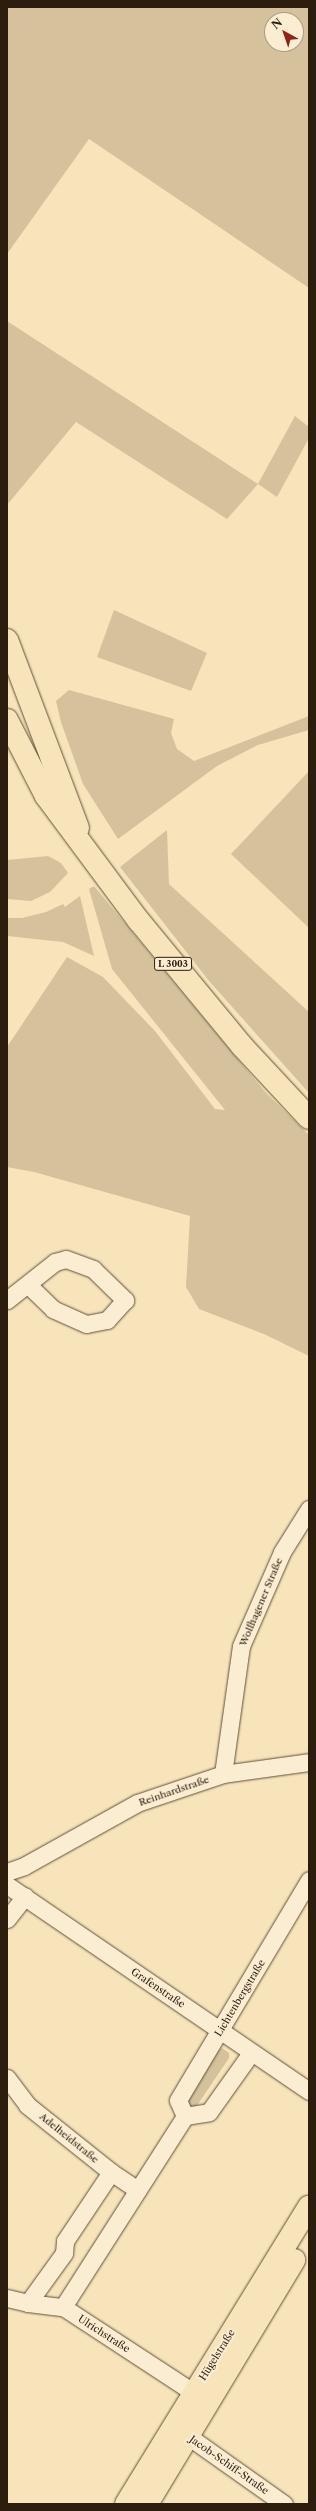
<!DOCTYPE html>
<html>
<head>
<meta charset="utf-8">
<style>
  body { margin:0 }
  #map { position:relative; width:316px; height:2511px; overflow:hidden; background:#f7e4ba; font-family:"Libre Caslon Text",serif }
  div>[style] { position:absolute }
  .green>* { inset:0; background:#d5c29d }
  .roads { filter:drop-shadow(0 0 1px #604f3a) drop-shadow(0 0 1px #604f3a) }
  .street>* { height:17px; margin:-8.5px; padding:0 8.5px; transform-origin:8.5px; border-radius:8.5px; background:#faedd2 }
  .primary>* { height:22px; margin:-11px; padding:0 11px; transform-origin:11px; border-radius:11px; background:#f7e4ba }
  span { translate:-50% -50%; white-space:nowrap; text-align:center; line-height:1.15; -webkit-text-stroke:4px #faedd2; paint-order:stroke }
  .shield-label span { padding:1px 3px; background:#faedd2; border:1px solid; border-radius:3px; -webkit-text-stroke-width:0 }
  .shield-label { font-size:9px; color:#2d1d0f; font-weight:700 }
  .street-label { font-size:10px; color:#2d1d0f }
  .frame { position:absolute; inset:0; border:8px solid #2d1d0f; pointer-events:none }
  .north { position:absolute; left:264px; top:12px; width:40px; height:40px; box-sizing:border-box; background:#faedd2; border:1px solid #a89a84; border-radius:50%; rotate:320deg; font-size:11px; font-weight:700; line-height:16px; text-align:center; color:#2d1d0f }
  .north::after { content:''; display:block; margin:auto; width:14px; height:18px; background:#8f2418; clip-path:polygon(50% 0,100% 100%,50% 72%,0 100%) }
</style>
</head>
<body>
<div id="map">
  <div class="green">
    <div style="clip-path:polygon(evenodd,7px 7px,309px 7px,309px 288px,89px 139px,7px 254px,7px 7px,272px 20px,296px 20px,296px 44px,272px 44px,272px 20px)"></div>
    <div style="clip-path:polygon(7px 321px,258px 484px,295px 416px,309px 427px,309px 438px,277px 497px,258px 484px,227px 519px,76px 422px,7px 505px)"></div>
    <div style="clip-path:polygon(114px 610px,207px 653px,191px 691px,97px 657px)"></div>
    <div style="clip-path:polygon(69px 690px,174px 719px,171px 733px,177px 749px,194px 761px,309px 716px,309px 730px,258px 745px,217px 766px,118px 839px,83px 784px,61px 722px,56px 701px)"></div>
    <div style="clip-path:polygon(309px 771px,309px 928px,231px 854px)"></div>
    <div style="clip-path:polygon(167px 830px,169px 884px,309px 1012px,309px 1093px,209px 981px,120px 867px)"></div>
    <div style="clip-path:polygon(48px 856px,61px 863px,68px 873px,50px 892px,31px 901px,7px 899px,7px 860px)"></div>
    <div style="clip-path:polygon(94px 886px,266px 1093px,309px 1135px,309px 1356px,264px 1334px,199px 1309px,186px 1287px,190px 1216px,34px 1172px,7px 1167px,7px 1047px,67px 957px,103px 977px,155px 1031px,215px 1109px,225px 1110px,112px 969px,89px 889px)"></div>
    <div style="clip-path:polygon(80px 896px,94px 956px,63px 942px,7px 936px,7px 918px,22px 918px,46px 912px,63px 904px,65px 907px)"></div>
    <div style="clip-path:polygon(222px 2048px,229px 2053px,229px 2058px,196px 2107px,188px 2109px,185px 2099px,218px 2051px)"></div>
  </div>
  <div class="roads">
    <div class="street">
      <div style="left:7px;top:1300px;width:61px;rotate:-38.4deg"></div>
      <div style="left:55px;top:1262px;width:11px;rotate:-15deg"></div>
      <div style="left:66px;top:1259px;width:29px;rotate:20deg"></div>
      <div style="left:93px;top:1269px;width:45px;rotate:44.1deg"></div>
      <div style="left:125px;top:1300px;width:27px;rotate:132deg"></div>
      <div style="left:107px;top:1320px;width:21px;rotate:169deg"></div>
      <div style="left:86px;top:1324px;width:36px;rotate:-156deg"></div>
      <div style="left:53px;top:1309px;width:35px;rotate:-136deg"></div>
      <div style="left:223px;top:1774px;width:129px;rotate:-82deg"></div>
      <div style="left:241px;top:1646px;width:103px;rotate:-66.4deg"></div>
      <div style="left:282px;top:1552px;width:51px;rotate:-57.9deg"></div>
      <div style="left:7px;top:1872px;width:18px;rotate:-19deg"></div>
      <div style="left:24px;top:1866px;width:129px;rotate:-29.1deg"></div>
      <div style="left:137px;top:1803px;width:91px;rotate:-18.6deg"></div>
      <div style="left:223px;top:1774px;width:87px;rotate:-7.9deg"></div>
      <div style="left:7px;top:1885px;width:366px;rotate:34.3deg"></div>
      <div style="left:7px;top:1919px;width:29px;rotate:-52deg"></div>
      <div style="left:7px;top:2078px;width:34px;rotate:53deg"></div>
      <div style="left:27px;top:2105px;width:107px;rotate:38.6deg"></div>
      <div style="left:111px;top:2172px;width:32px;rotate:34deg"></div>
      <div style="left:185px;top:2116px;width:17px;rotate:-114deg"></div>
      <div style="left:178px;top:2100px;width:256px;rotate:-59.2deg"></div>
      <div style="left:7px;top:2298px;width:22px;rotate:13deg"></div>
      <div style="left:28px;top:2303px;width:35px;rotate:7deg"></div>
      <div style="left:63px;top:2307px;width:155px;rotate:33.2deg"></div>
      <div style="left:28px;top:2303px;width:62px;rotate:-54.2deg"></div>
      <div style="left:64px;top:2253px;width:12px;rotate:-85deg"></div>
      <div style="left:65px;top:2241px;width:83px;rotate:-56.3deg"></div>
      <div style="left:63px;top:2307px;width:227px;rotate:-57.4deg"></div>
      <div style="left:185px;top:2116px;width:24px;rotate:-9deg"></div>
      <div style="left:209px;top:2112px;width:72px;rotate:-54.6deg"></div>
      <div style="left:178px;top:2429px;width:130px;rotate:35.3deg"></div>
    </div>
    <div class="primary">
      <div style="left:7px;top:640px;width:201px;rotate:69.3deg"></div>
      <div style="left:7px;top:720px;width:85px;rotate:62.8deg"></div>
      <div style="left:46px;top:796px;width:156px;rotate:53.4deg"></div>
      <div style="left:139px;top:921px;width:162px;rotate:50.5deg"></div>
      <div style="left:242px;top:1046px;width:98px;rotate:47.1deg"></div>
      <div style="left:126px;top:2504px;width:349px;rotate:-58.4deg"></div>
      <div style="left:147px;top:2504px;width:285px;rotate:-58.9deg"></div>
    </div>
  </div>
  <div class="shield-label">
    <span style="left:173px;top:964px">L 3003</span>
  </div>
  <div class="street-label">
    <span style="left:261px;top:1602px;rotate:-67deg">Wolfhagener Straße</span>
    <span style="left:174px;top:1791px;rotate:-19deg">Reinhardstraße</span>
    <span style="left:158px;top:1988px;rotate:34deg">Grafenstraße</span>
    <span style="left:240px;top:1998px;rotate:-59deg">Lichtenbergstraße</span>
    <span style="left:69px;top:2138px;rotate:39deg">Adelheidstraße</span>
    <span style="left:104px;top:2334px;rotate:33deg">Ulrichstraße</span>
    <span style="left:217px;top:2355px;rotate:-58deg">Hügelstraße</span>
    <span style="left:229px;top:2465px;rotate:35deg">Jacob-Schiff-Straße</span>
  </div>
  <div class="frame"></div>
  <div class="north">N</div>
</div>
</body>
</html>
